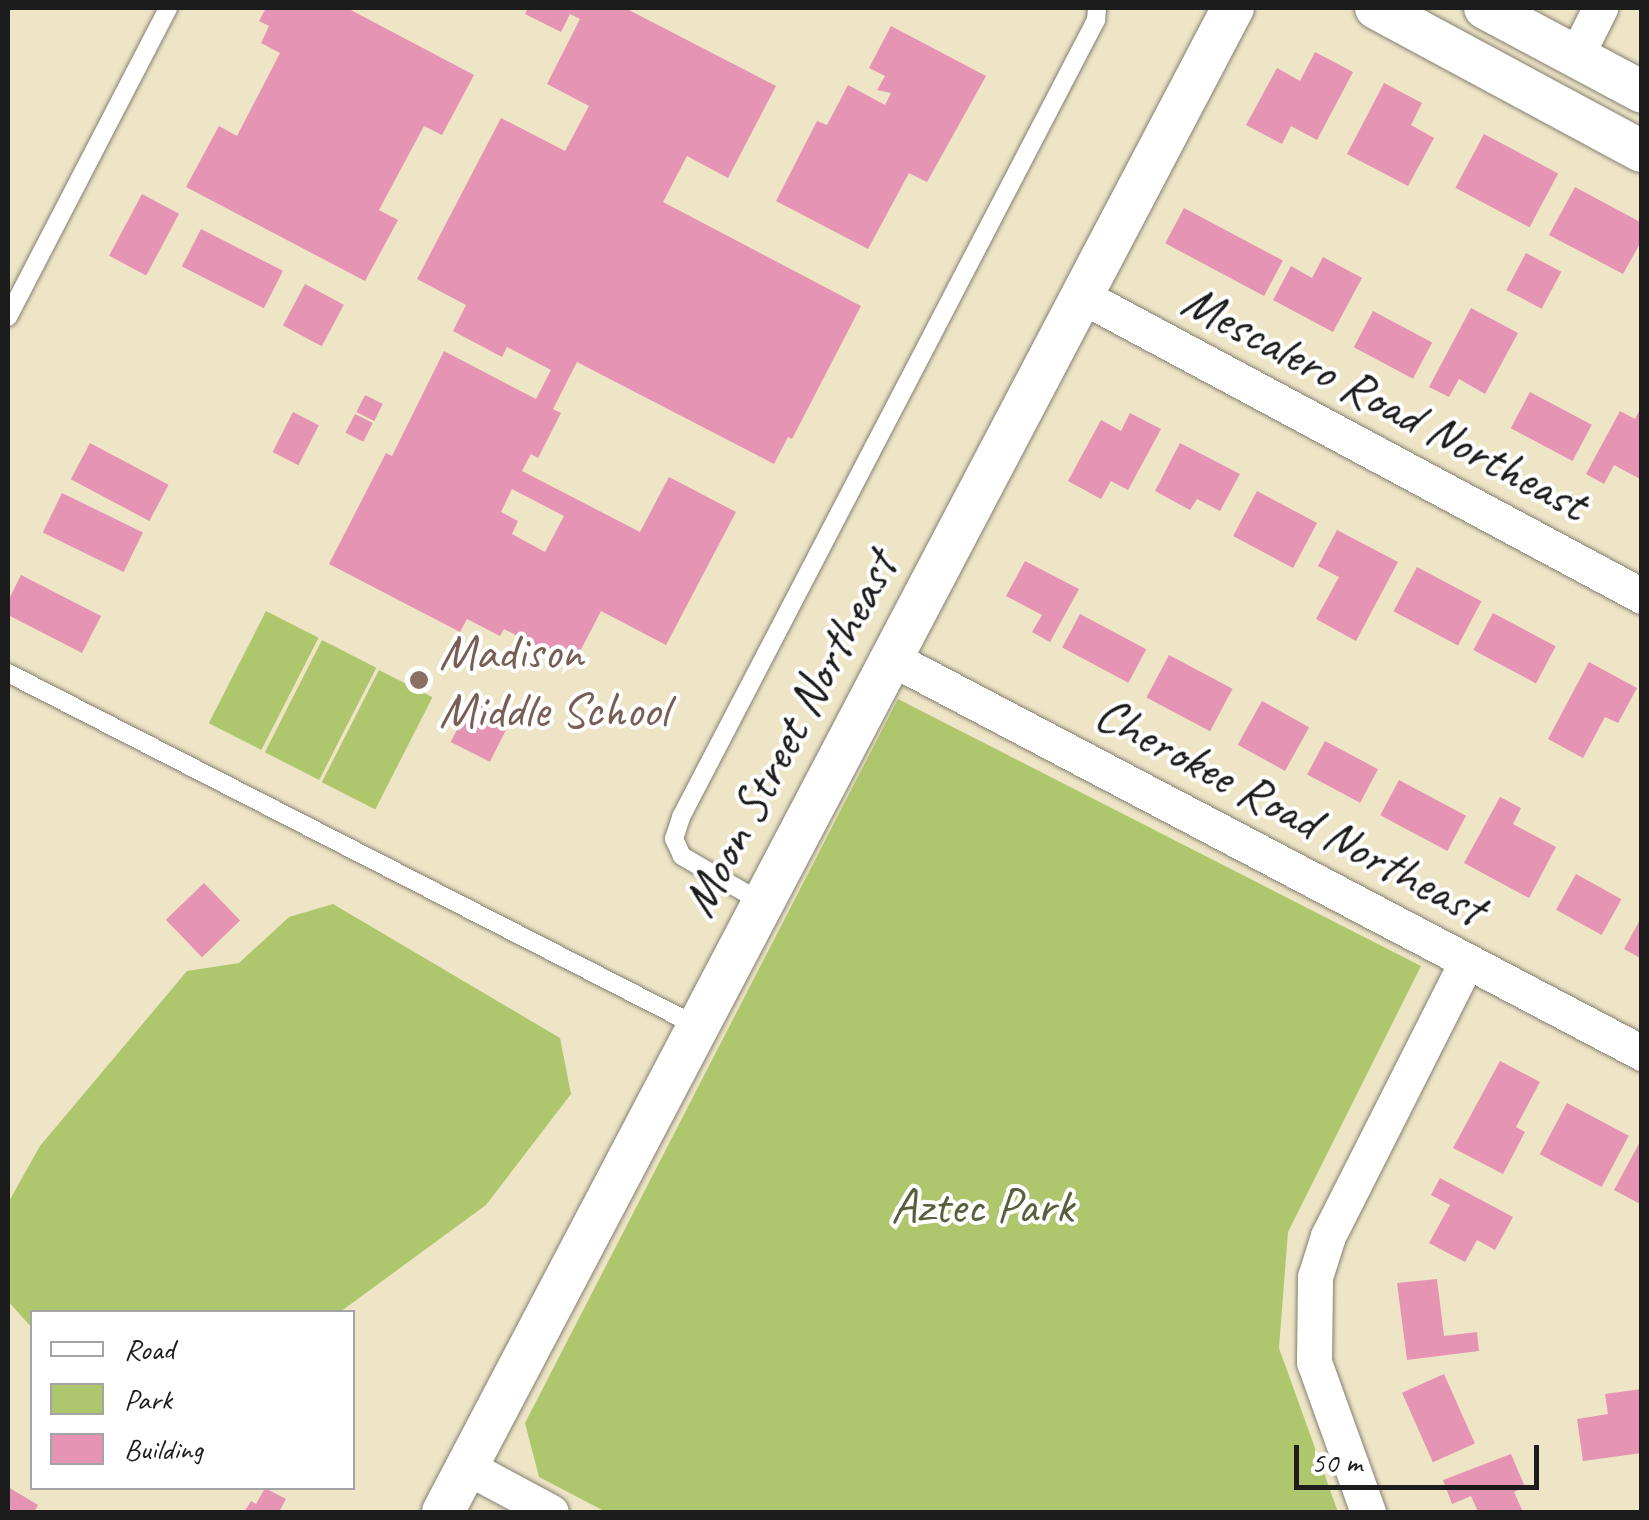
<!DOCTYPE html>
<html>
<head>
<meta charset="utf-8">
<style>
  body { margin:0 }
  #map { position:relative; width:1649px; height:1520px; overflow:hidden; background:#eee5c7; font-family:Caveat,sans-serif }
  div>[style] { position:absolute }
  .green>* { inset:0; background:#aec76d; transform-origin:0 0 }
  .building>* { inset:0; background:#e594b3; transform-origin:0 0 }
  .roads { filter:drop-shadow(0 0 2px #858072) drop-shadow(0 0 2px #858072) }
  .service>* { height:18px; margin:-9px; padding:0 9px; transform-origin:9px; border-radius:9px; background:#fff }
  .minor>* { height:35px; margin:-17.5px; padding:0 17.5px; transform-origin:17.5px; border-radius:17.5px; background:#fff }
  .tertiary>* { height:42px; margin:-21px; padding:0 21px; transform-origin:21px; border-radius:21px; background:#fff }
  .dots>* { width:28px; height:28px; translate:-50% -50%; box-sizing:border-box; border:5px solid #fff; border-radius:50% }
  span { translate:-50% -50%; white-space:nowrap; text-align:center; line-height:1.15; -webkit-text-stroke:8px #fff; paint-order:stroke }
  .street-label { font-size:50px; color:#1c1c1c }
  .education-label { font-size:50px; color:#785e54 }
  .left { translate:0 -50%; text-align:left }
  .park-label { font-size:50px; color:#56603c }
  .frame { position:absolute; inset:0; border:10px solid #1c1c1c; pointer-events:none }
  .legend { position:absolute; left:30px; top:1310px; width:325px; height:180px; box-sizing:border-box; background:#fff; border:2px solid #a4a4a4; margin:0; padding:12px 18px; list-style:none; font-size:30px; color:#1c1c1c }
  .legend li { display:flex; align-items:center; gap:20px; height:50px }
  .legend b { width:50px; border:2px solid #a4a4a4 }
  .scale { position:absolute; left:1294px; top:1445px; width:245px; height:45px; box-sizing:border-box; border:5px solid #1c1c1c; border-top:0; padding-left:12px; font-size:30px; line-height:35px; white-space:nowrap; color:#1c1c1c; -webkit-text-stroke:8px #fff; paint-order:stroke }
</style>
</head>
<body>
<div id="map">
  <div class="green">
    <div style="left:266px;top:611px;width:59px;height:126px;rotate:27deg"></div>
    <div style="left:322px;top:640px;width:61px;height:126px;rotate:27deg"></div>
    <div style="left:379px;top:670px;width:60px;height:126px;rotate:27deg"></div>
    <div style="clip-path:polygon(898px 699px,1421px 966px,1288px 1232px,1279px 1348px,1338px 1512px,606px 1512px,539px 1477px,525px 1423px)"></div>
    <div style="clip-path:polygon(333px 904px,560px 1038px,571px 1094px,486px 1205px,340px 1312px,32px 1312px,32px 1328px,8px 1301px,8px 1203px,40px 1146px,187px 971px,239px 963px,289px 917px)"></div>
  </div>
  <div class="building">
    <div style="clip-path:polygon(266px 8px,347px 8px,474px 75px,442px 135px,424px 126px,379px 210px,398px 220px,365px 281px,186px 187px,219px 126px,237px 136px,280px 53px,261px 43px,269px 26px,259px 21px)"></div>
    <div style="clip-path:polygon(evenodd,528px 8px,625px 8px,776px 86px,728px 178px,687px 156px,663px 202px,861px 306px,792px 439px,788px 437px,774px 464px,577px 362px,553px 409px,561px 413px,538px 458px,531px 454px,522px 471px,640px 532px,669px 477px,736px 512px,666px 645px,601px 611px,573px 665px,504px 629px,500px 636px,467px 619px,460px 632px,329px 564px,386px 453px,392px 456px,444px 351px,536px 399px,551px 370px,507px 347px,502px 357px,453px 331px,466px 305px,417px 279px,501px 118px,565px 151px,589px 106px,547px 84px,580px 19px,570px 14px,561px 32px,525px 14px,528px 8px,512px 489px,564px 516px,545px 552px,512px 534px,518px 521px,501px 512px,512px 489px)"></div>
    <div style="clip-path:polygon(891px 26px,986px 76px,927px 182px,909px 173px,868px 249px,776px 201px,817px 121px,827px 125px,848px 85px,885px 105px,891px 93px,877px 90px,885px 76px,869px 68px)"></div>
    <div style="clip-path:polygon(1315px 52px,1353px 72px,1317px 140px,1291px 126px,1282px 144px,1246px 125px,1277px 68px,1300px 81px)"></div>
    <div style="clip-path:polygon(1384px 83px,1422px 103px,1411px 125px,1434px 138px,1408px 186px,1347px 154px)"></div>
    <div style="left:1484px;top:134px;width:84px;height:61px;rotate:28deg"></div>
    <div style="clip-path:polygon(1575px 187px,1642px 223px,1642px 240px,1623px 274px,1549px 235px)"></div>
    <div style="left:142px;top:194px;width:42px;height:70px;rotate:28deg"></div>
    <div style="left:1184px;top:208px;width:112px;height:40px;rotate:28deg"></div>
    <div style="left:201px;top:229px;width:92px;height:42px;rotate:27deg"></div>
    <div style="left:1526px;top:253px;width:40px;height:42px;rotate:28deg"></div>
    <div style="clip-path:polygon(1323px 257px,1362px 278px,1333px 332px,1273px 300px,1291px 266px,1312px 278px)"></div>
    <div style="left:305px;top:284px;width:44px;height:47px;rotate:28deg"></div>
    <div style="clip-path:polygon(1471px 308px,1518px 333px,1485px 394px,1459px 379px,1449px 397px,1429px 387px)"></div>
    <div style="left:1373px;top:311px;width:67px;height:41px;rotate:28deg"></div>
    <div style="left:1530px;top:392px;width:70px;height:41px;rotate:28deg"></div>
    <div style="left:365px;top:395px;width:20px;height:19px;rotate:27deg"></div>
    <div style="clip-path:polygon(1642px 406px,1642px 480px,1614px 465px,1604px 484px,1586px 474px,1620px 411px,1635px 419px)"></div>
    <div style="left:293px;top:412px;width:29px;height:45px;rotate:27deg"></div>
    <div style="clip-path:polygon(1130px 413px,1161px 429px,1128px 490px,1111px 481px,1101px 499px,1068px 481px,1101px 420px,1121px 431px)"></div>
    <div style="left:355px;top:414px;width:20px;height:21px;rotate:27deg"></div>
    <div style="left:90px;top:443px;width:89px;height:41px;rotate:28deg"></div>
    <div style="clip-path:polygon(1180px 443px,1240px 474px,1220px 511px,1197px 499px,1190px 510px,1155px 491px)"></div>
    <div style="left:1257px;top:491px;width:68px;height:51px;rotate:28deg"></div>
    <div style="left:62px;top:493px;width:90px;height:44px;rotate:26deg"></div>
    <div style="clip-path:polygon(1337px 530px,1398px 562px,1356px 641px,1316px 619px,1339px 577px,1318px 566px)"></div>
    <div style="clip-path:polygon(1025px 561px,1079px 589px,1050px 642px,1032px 632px,1042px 615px,1006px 596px)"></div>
    <div style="left:1417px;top:567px;width:73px;height:50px;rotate:28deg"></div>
    <div style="clip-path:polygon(21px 575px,101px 616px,82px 653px,8px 615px,8px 601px)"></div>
    <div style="left:1493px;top:613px;width:71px;height:42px;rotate:28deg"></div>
    <div style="left:1080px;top:614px;width:75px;height:38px;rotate:28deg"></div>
    <div style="left:1169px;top:655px;width:72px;height:48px;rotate:28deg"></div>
    <div style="clip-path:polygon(1589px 662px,1637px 688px,1618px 723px,1605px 717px,1583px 758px,1548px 739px)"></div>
    <div style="left:472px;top:700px;width:44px;height:47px;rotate:27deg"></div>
    <div style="left:1262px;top:701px;width:54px;height:50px;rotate:29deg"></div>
    <div style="left:1325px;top:741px;width:60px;height:38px;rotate:28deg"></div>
    <div style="left:1399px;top:780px;width:76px;height:40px;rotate:28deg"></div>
    <div style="clip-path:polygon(1500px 797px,1521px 808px,1513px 824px,1556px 847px,1529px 898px,1464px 863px)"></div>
    <div style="left:1576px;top:874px;width:52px;height:41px;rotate:29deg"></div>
    <div style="left:204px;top:883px;width:52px;height:53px;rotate:46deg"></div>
    <div style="clip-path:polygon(1642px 916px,1642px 959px,1624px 949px)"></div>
    <div style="clip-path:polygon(1500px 1061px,1540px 1082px,1516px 1127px,1525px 1132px,1503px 1174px,1453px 1148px)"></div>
    <div style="left:1567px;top:1103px;width:70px;height:58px;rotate:28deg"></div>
    <div style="clip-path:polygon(1642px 1138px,1642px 1205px,1614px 1190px)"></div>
    <div style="clip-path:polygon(1440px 1178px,1513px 1217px,1495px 1250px,1477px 1240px,1465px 1262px,1429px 1243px,1450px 1205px,1431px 1195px)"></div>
    <div style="clip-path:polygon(1437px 1279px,1444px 1336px,1477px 1332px,1479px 1351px,1407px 1360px,1397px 1283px)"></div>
    <div style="left:1444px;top:1374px;width:76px;height:46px;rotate:66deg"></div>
    <div style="clip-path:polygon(1642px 1389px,1642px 1453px,1583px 1461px,1577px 1419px,1608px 1414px,1605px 1394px)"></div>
    <div style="clip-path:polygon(1511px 1454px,1525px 1487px,1514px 1492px,1523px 1512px,1478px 1512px,1471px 1496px,1452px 1504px,1443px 1480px)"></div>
    <div style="clip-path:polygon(8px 1487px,38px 1505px,34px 1512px,8px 1512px)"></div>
    <div style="clip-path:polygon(265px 1488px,286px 1499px,279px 1512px,244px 1512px,251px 1501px,256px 1504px)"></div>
  </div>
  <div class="roads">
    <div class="service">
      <div style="left:8px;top:317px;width:348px;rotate:-62.6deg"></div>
      <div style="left:8px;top:673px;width:774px;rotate:27.13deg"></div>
      <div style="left:763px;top:903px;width:94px;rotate:-149.9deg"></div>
      <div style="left:682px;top:856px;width:19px;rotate:-115deg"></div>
      <div style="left:674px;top:839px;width:23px;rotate:-72deg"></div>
      <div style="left:681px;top:817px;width:899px;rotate:-62.49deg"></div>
      <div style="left:1096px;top:20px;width:12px;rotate:-85deg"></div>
    </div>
    <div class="minor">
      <div style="left:1576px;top:56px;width:54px;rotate:-63.4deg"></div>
      <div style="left:1082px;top:296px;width:635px;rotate:28.18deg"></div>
      <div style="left:891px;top:658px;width:849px;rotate:27.74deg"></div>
      <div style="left:467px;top:1467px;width:95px;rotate:28.2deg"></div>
      <div style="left:1368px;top:1512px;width:159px;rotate:-109.8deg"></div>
      <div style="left:1314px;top:1362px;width:85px;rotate:-89.3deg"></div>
      <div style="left:1315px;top:1277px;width:43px;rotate:-72.4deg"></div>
      <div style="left:1328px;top:1236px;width:308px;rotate:-63.2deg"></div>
    </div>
    <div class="tertiary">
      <div style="left:1376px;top:8px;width:302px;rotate:28.3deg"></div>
      <div style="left:1485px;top:8px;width:178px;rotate:28.1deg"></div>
      <div style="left:443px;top:1512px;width:1699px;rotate:-62.29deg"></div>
    </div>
  </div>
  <div class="dots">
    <div style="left:419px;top:680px;background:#8d6e63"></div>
  </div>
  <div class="street-label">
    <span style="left:1385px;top:402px;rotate:28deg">Mescalero Road Northeast</span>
    <span style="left:789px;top:734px;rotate:-62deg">Moon Street Northeast</span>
    <span style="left:1290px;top:811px;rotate:28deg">Cherokee Road Northeast</span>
  </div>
  <div class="education-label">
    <span class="left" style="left:439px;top:680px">Madison<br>Middle School</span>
  </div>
  <div class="park-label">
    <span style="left:982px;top:1206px">Aztec Park</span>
  </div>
  <div class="frame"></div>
  <ul class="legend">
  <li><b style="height:12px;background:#fff"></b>Road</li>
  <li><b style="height:28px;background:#aec76d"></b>Park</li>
  <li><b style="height:28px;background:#e594b3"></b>Building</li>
  </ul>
  <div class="scale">50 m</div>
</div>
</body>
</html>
